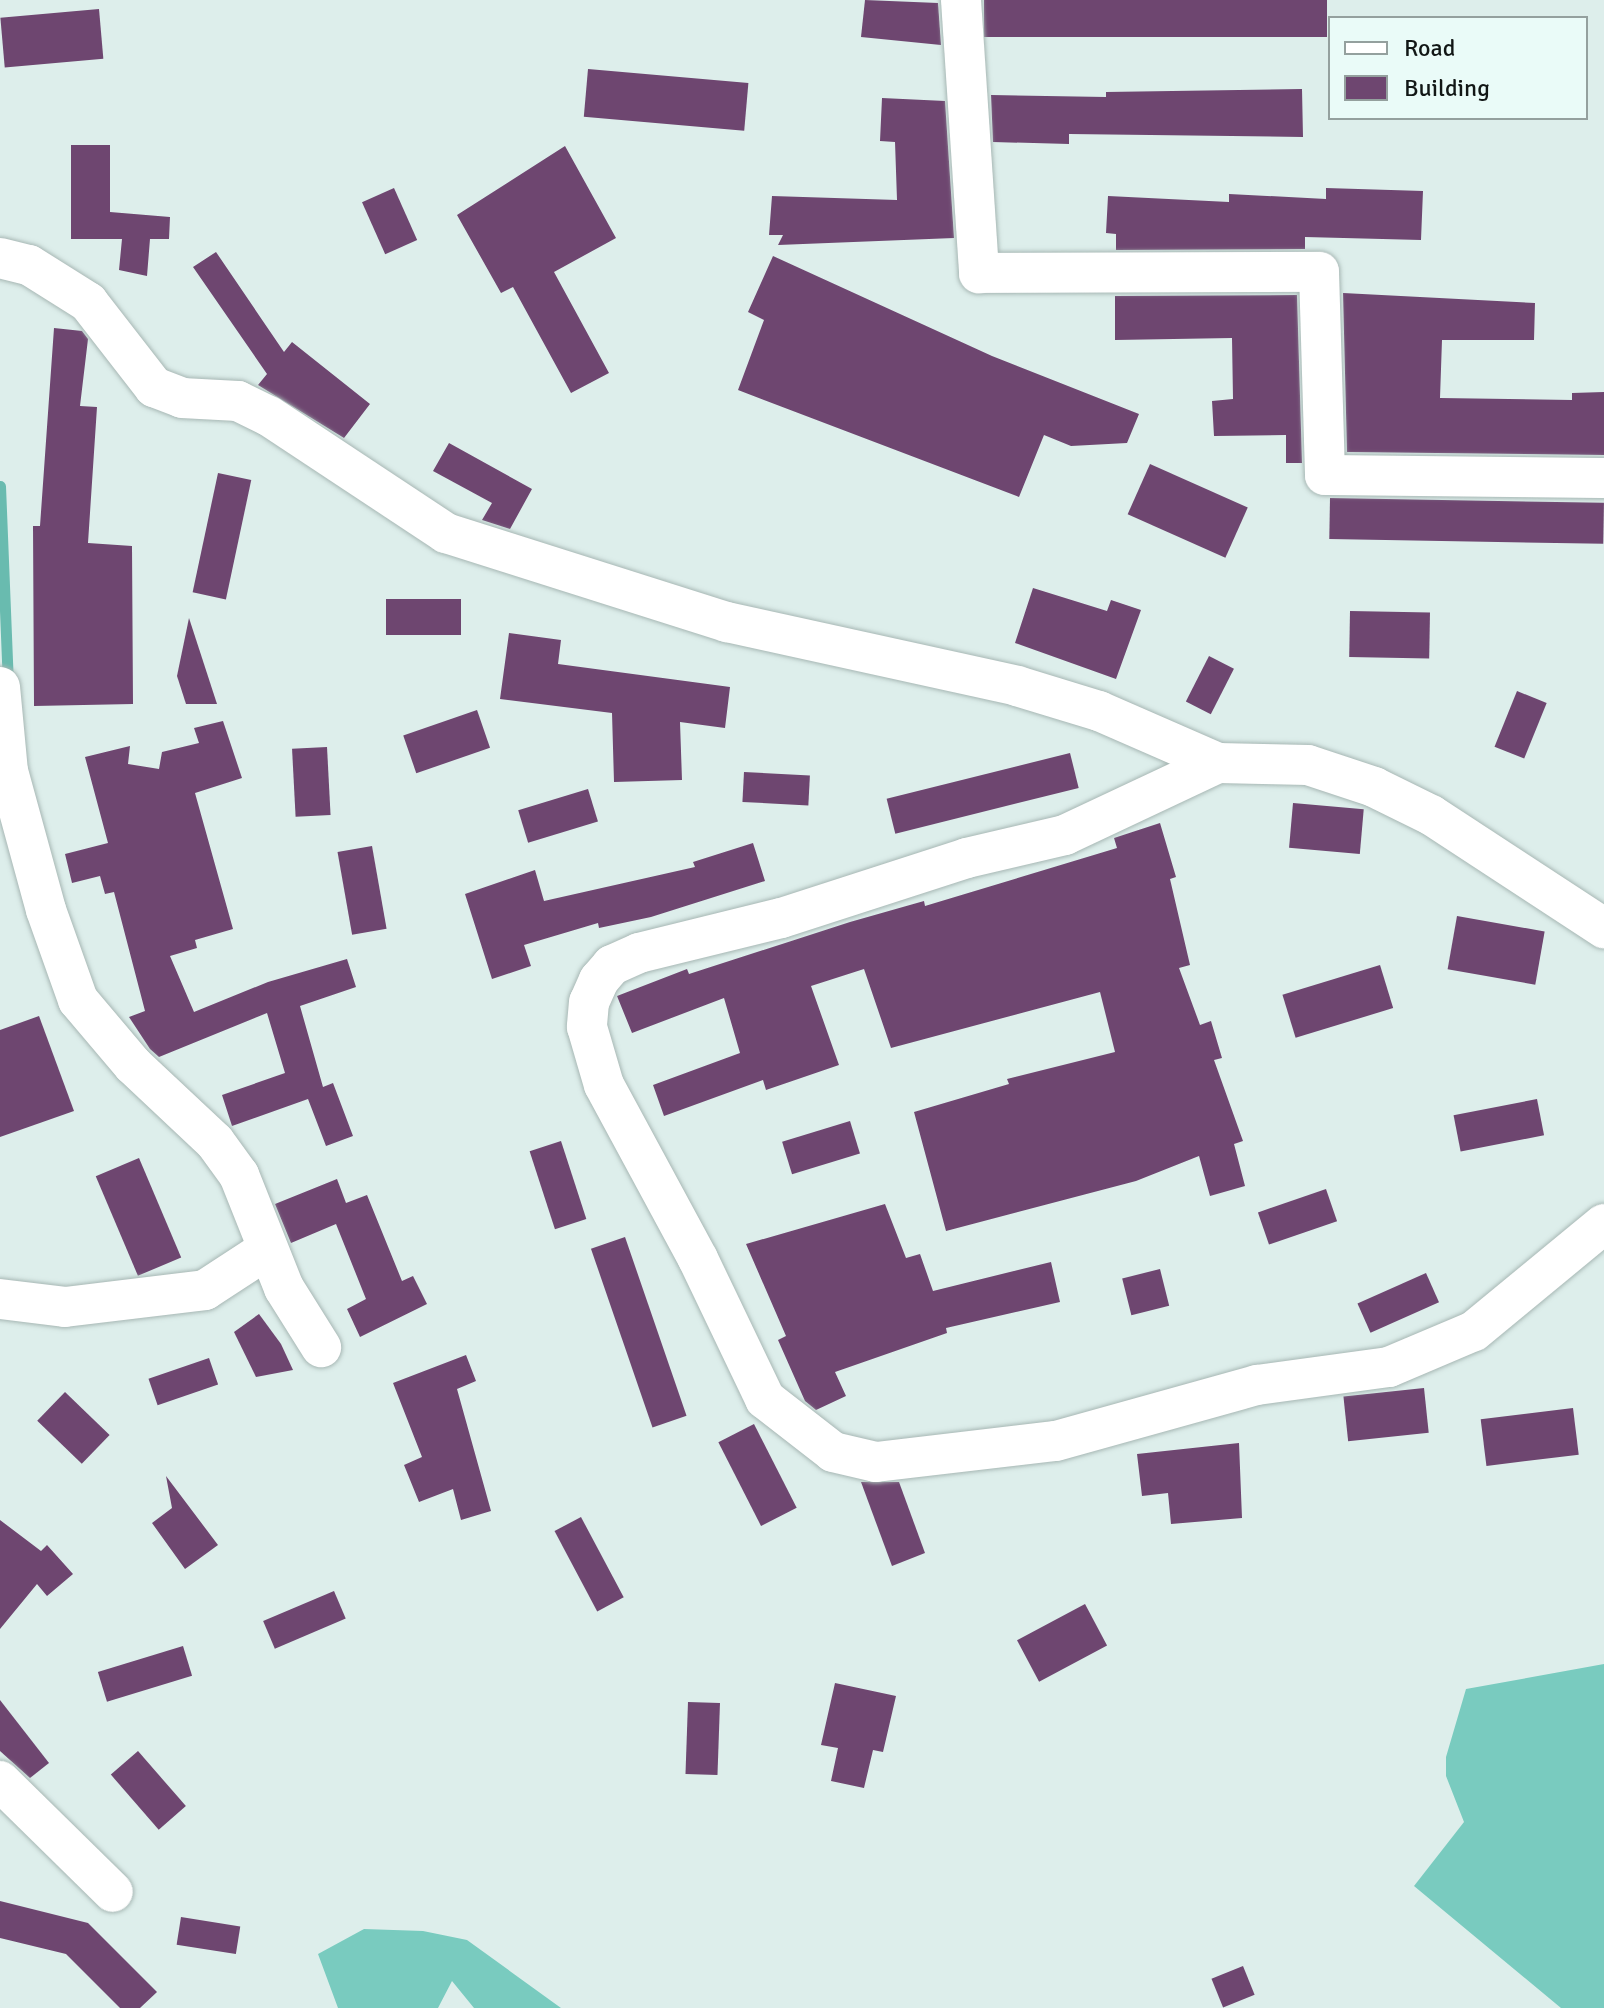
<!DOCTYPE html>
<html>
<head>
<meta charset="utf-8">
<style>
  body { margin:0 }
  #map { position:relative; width:1604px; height:2008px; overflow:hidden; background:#ddeeeb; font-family:Signika,sans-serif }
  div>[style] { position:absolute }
  .forest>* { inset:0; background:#79cbbf }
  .stream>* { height:11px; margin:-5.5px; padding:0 5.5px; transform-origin:5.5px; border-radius:5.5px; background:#69bbaf }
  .building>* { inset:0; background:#6e4670; transform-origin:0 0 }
  .roads { filter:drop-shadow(0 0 2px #a7b7b4) drop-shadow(0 0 2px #a7b7b4) }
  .minor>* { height:40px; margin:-20px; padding:0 20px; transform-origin:20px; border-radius:20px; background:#fff }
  span { translate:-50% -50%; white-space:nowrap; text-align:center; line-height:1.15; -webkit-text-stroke:8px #eafbf8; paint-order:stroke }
  .legend { position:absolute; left:1328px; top:16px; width:260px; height:104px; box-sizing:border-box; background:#eafbf8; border:2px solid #94a09e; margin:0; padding:10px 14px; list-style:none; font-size:24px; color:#121716 }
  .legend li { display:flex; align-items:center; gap:16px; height:40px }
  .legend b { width:40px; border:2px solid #94a09e }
</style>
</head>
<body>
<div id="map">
  <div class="forest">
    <div style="clip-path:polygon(1604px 1664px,1604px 2008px,1561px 2008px,1414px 1886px,1464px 1822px,1446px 1776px,1446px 1757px,1466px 1689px)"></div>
    <div style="clip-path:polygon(364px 1929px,423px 1931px,467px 1940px,561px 2008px,474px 2008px,452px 1981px,438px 2008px,338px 2008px,318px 1954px)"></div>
  </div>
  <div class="stream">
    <div style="left:0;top:486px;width:198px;rotate:87.7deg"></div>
  </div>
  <div class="building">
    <div style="clip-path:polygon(865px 0,938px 3px,941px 45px,861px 37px)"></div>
    <div style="left:984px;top:0;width:343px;height:37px"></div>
    <div style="left:99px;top:9px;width:50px;height:99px;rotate:85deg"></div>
    <div style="left:588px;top:69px;width:161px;height:48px;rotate:5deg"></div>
    <div style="clip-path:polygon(1302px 89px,1303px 137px,1069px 134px,1069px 144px,993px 142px,991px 95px,1106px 97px,1106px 92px)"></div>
    <div style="clip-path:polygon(882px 98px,945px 101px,954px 238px,778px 245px,783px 235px,769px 235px,772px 196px,897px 200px,895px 142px,880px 141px)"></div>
    <div style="clip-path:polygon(71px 145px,110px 145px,110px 212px,170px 217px,169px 239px,150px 239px,147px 276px,119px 270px,122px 239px,71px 239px)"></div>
    <div style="clip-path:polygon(565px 146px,616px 238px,554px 272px,609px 373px,571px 393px,513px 287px,501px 293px,457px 215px)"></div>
    <div style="left:394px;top:188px;width:57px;height:35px;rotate:66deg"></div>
    <div style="clip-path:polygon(1326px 188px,1423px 191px,1421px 240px,1305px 237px,1305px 249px,1116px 250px,1116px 234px,1106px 233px,1108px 196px,1229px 202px,1229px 194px,1326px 199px)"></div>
    <div style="clip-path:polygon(216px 252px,284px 352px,292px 342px,370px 404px,344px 438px,258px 385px,267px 374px,193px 267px)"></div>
    <div style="clip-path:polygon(773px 256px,992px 356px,1139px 414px,1127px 443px,1071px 446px,1044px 435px,1019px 497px,738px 390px,764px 320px,748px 312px)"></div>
    <div style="clip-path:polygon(1343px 293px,1535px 303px,1534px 340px,1442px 340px,1440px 398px,1572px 400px,1572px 393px,1604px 392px,1604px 455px,1347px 452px)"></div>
    <div style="clip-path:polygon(1297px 295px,1302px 463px,1286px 463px,1286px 435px,1214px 436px,1212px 401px,1233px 399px,1232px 338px,1115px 340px,1115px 296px)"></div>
    <div style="clip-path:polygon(54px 328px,82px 331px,88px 339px,80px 406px,97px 407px,88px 543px,132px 546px,133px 704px,34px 706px,33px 526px,40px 526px)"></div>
    <div style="clip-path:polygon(449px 443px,532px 489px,510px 529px,482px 520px,492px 503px,433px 471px)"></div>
    <div style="left:1150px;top:464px;width:107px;height:55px;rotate:24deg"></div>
    <div style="left:218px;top:473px;width:34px;height:122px;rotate:12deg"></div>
    <div style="left:1330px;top:498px;width:274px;height:41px;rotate:1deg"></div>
    <div style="clip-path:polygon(1033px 588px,1107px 611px,1111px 600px,1141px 610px,1116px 679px,1015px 643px)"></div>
    <div style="left:386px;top:599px;width:75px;height:36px"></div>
    <div style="left:1350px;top:611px;width:80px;height:46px;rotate:1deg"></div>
    <div style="clip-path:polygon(189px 618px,217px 704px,186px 704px,177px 676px)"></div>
    <div style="clip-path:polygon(509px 633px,561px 640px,558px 664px,730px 687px,725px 728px,680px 722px,682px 780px,614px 782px,612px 713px,500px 699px)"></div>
    <div style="left:1209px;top:656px;width:28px;height:51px;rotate:27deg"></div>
    <div style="left:1517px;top:691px;width:32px;height:60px;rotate:22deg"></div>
    <div style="left:477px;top:710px;width:40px;height:78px;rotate:71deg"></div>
    <div style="clip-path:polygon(223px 721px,242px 778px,195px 793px,233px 929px,195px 940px,197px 948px,170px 956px,194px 1012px,268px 982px,347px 959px,356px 987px,300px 1006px,323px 1087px,333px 1083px,353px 1136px,326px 1146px,308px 1099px,232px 1126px,222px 1095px,285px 1073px,267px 1013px,159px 1057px,150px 1049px,129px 1017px,145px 1011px,114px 892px,105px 894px,100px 876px,72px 883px,65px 854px,108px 843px,85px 757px,130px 746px,128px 764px,159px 769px,162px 752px,199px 743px,194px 728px)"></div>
    <div style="left:327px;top:747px;width:68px;height:35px;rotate:87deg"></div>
    <div style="left:1070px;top:753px;width:36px;height:189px;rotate:76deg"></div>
    <div style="left:744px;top:772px;width:66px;height:30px;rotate:3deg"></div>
    <div style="left:588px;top:789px;width:34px;height:73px;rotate:73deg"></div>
    <div style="left:1293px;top:803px;width:71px;height:45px;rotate:5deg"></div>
    <div style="clip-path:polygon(1160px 823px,1176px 877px,1170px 879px,1190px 965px,1179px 968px,1200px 1025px,1211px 1021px,1222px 1058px,1214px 1060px,1243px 1141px,1234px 1144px,1245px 1186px,1210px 1196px,1199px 1156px,1136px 1181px,946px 1231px,914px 1112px,1009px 1084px,1007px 1079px,1115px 1052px,1100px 992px,891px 1048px,864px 969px,811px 986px,839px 1065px,766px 1090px,763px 1080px,664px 1116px,653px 1085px,740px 1053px,724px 998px,632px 1033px,617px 996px,687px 969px,689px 974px,850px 922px,924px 901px,925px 906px,1117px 848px,1114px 838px)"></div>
    <div style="clip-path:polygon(753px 843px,765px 881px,651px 917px,599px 928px,598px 923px,524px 945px,531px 966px,492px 979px,465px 894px,535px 870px,544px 901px,695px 867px,693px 862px)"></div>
    <div style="left:372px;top:846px;width:84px;height:35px;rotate:80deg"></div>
    <div style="left:1457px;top:916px;width:89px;height:54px;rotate:10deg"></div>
    <div style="left:1380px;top:965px;width:45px;height:102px;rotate:73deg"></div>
    <div style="clip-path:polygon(39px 1016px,74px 1111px,0 1137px,0 1030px)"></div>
    <div style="left:1537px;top:1099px;width:37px;height:85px;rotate:79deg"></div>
    <div style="left:850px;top:1121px;width:34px;height:71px;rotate:73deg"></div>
    <div style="left:561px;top:1141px;width:82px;height:33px;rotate:72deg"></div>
    <div style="left:139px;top:1158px;width:108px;height:47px;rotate:67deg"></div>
    <div style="clip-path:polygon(337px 1179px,346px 1203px,367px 1195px,402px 1281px,413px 1276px,427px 1304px,360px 1337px,347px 1309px,366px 1299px,336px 1224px,291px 1243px,275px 1204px)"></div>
    <div style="left:1326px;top:1189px;width:34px;height:72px;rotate:71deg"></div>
    <div style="clip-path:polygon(885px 1204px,906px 1258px,920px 1254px,933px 1291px,1051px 1262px,1060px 1302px,946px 1328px,947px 1333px,835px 1372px,846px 1396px,816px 1410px,805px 1401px,778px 1340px,786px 1336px,746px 1244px)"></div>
    <div style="left:625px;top:1237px;width:189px;height:36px;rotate:71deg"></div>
    <div style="left:1160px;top:1269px;width:38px;height:39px;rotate:76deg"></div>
    <div style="left:1426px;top:1273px;width:32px;height:75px;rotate:66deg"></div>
    <div style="clip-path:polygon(259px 1314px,281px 1344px,293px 1370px,256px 1377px,234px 1332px)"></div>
    <div style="clip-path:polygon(466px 1355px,476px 1381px,457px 1389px,491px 1511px,461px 1520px,453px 1489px,419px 1502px,404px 1465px,422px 1457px,393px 1383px)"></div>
    <div style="left:209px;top:1358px;width:28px;height:64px;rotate:71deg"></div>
    <div style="left:1424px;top:1388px;width:45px;height:81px;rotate:84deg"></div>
    <div style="left:65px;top:1392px;width:62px;height:40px;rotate:44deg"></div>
    <div style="left:1573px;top:1408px;width:47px;height:93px;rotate:83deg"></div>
    <div style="left:754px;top:1424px;width:94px;height:40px;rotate:63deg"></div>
    <div style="clip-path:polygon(1239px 1443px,1242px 1518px,1171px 1524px,1168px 1493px,1142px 1496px,1137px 1454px)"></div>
    <div style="clip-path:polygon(166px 1476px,218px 1545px,185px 1569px,152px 1523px,172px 1508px)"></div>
    <div style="clip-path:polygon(861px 1482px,899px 1482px,925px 1553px,892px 1566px)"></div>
    <div style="left:581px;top:1517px;width:91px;height:30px;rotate:62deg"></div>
    <div style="clip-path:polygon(0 1520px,41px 1551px,47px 1545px,73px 1574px,47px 1596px,37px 1584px,0 1629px)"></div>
    <div style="left:334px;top:1591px;width:30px;height:77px;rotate:67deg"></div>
    <div style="left:1085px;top:1604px;width:47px;height:77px;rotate:62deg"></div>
    <div style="left:183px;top:1646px;width:31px;height:89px;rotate:73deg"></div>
    <div style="clip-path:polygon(835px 1683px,896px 1696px,883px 1752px,873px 1750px,864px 1788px,831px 1781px,838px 1748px,821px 1745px)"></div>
    <div style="clip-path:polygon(0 1700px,49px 1763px,30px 1778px,0 1751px)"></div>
    <div style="left:688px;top:1702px;width:32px;height:72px;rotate:2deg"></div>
    <div style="left:138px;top:1751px;width:73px;height:36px;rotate:49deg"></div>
    <div style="clip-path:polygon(0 1901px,88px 1923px,157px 1992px,140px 2008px,120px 2008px,66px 1954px,0 1938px)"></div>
    <div style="left:181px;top:1917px;width:60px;height:28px;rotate:9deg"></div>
    <div style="left:1243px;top:1966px;width:31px;height:34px;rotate:68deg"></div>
  </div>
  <div class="roads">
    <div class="minor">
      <div style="left:961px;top:0;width:274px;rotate:86.2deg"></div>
      <div style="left:979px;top:273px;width:340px;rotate:-0.2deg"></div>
      <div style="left:1319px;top:272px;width:203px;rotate:88.3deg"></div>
      <div style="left:1325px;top:475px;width:279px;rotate:0.6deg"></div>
      <div style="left:0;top:258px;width:30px;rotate:14deg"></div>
      <div style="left:29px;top:265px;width:70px;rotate:32.1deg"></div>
      <div style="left:88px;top:302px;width:108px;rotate:52.2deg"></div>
      <div style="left:154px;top:387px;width:30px;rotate:21deg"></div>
      <div style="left:182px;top:398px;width:56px;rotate:3.1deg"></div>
      <div style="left:238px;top:401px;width:34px;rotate:26deg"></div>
      <div style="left:269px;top:416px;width:212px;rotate:33.5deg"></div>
      <div style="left:446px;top:533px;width:295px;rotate:17.6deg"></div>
      <div style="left:727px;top:622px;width:297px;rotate:12.4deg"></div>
      <div style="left:1017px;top:686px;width:86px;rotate:17deg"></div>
      <div style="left:1099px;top:711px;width:130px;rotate:23.6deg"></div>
      <div style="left:1218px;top:763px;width:90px;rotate:1.3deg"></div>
      <div style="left:1308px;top:765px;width:70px;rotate:18.4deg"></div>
      <div style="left:1374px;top:787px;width:64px;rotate:26.2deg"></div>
      <div style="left:1431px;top:815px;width:207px;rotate:33.2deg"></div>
      <div style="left:0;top:687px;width:84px;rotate:84.6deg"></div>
      <div style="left:8px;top:771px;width:144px;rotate:74.7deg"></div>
      <div style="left:46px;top:910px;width:96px;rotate:70.4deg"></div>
      <div style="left:78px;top:1000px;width:85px;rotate:49.8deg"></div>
      <div style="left:133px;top:1065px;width:112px;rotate:43.2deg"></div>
      <div style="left:215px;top:1142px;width:41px;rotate:54deg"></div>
      <div style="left:239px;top:1175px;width:122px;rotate:68.3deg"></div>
      <div style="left:284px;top:1288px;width:70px;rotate:57.9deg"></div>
      <div style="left:1218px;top:763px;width:169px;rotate:154.8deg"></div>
      <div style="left:1065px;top:835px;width:101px;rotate:166.8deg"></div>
      <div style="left:967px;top:858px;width:195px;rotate:162.1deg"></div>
      <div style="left:781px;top:918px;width:146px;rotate:166.2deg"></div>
      <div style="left:639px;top:953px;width:30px;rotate:156deg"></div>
      <div style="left:612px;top:965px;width:20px;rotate:131deg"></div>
      <div style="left:599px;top:980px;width:24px;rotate:114deg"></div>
      <div style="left:589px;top:1002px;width:25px;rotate:95deg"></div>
      <div style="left:587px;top:1027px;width:60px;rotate:73.7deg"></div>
      <div style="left:604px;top:1085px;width:198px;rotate:61.6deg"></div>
      <div style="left:698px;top:1259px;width:155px;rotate:64.4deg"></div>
      <div style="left:765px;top:1399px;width:86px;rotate:37.9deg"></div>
      <div style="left:833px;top:1452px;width:44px;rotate:13.1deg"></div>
      <div style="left:876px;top:1462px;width:181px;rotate:-6.7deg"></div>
      <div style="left:1056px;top:1441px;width:209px;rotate:-15.6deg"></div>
      <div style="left:1257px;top:1385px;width:133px;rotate:-7.8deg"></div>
      <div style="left:1389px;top:1367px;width:92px;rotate:-23deg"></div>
      <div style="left:1474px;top:1331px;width:168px;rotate:-39.5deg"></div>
      <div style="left:0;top:1299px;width:65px;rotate:7deg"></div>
      <div style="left:65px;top:1307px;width:141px;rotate:-6.9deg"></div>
      <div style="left:205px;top:1290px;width:75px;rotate:-33.1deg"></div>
      <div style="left:0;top:1781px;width:158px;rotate:44.5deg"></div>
    </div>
  </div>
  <ul class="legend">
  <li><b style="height:10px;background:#fff"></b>Road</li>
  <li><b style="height:22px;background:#6e4670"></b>Building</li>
  </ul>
</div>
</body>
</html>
